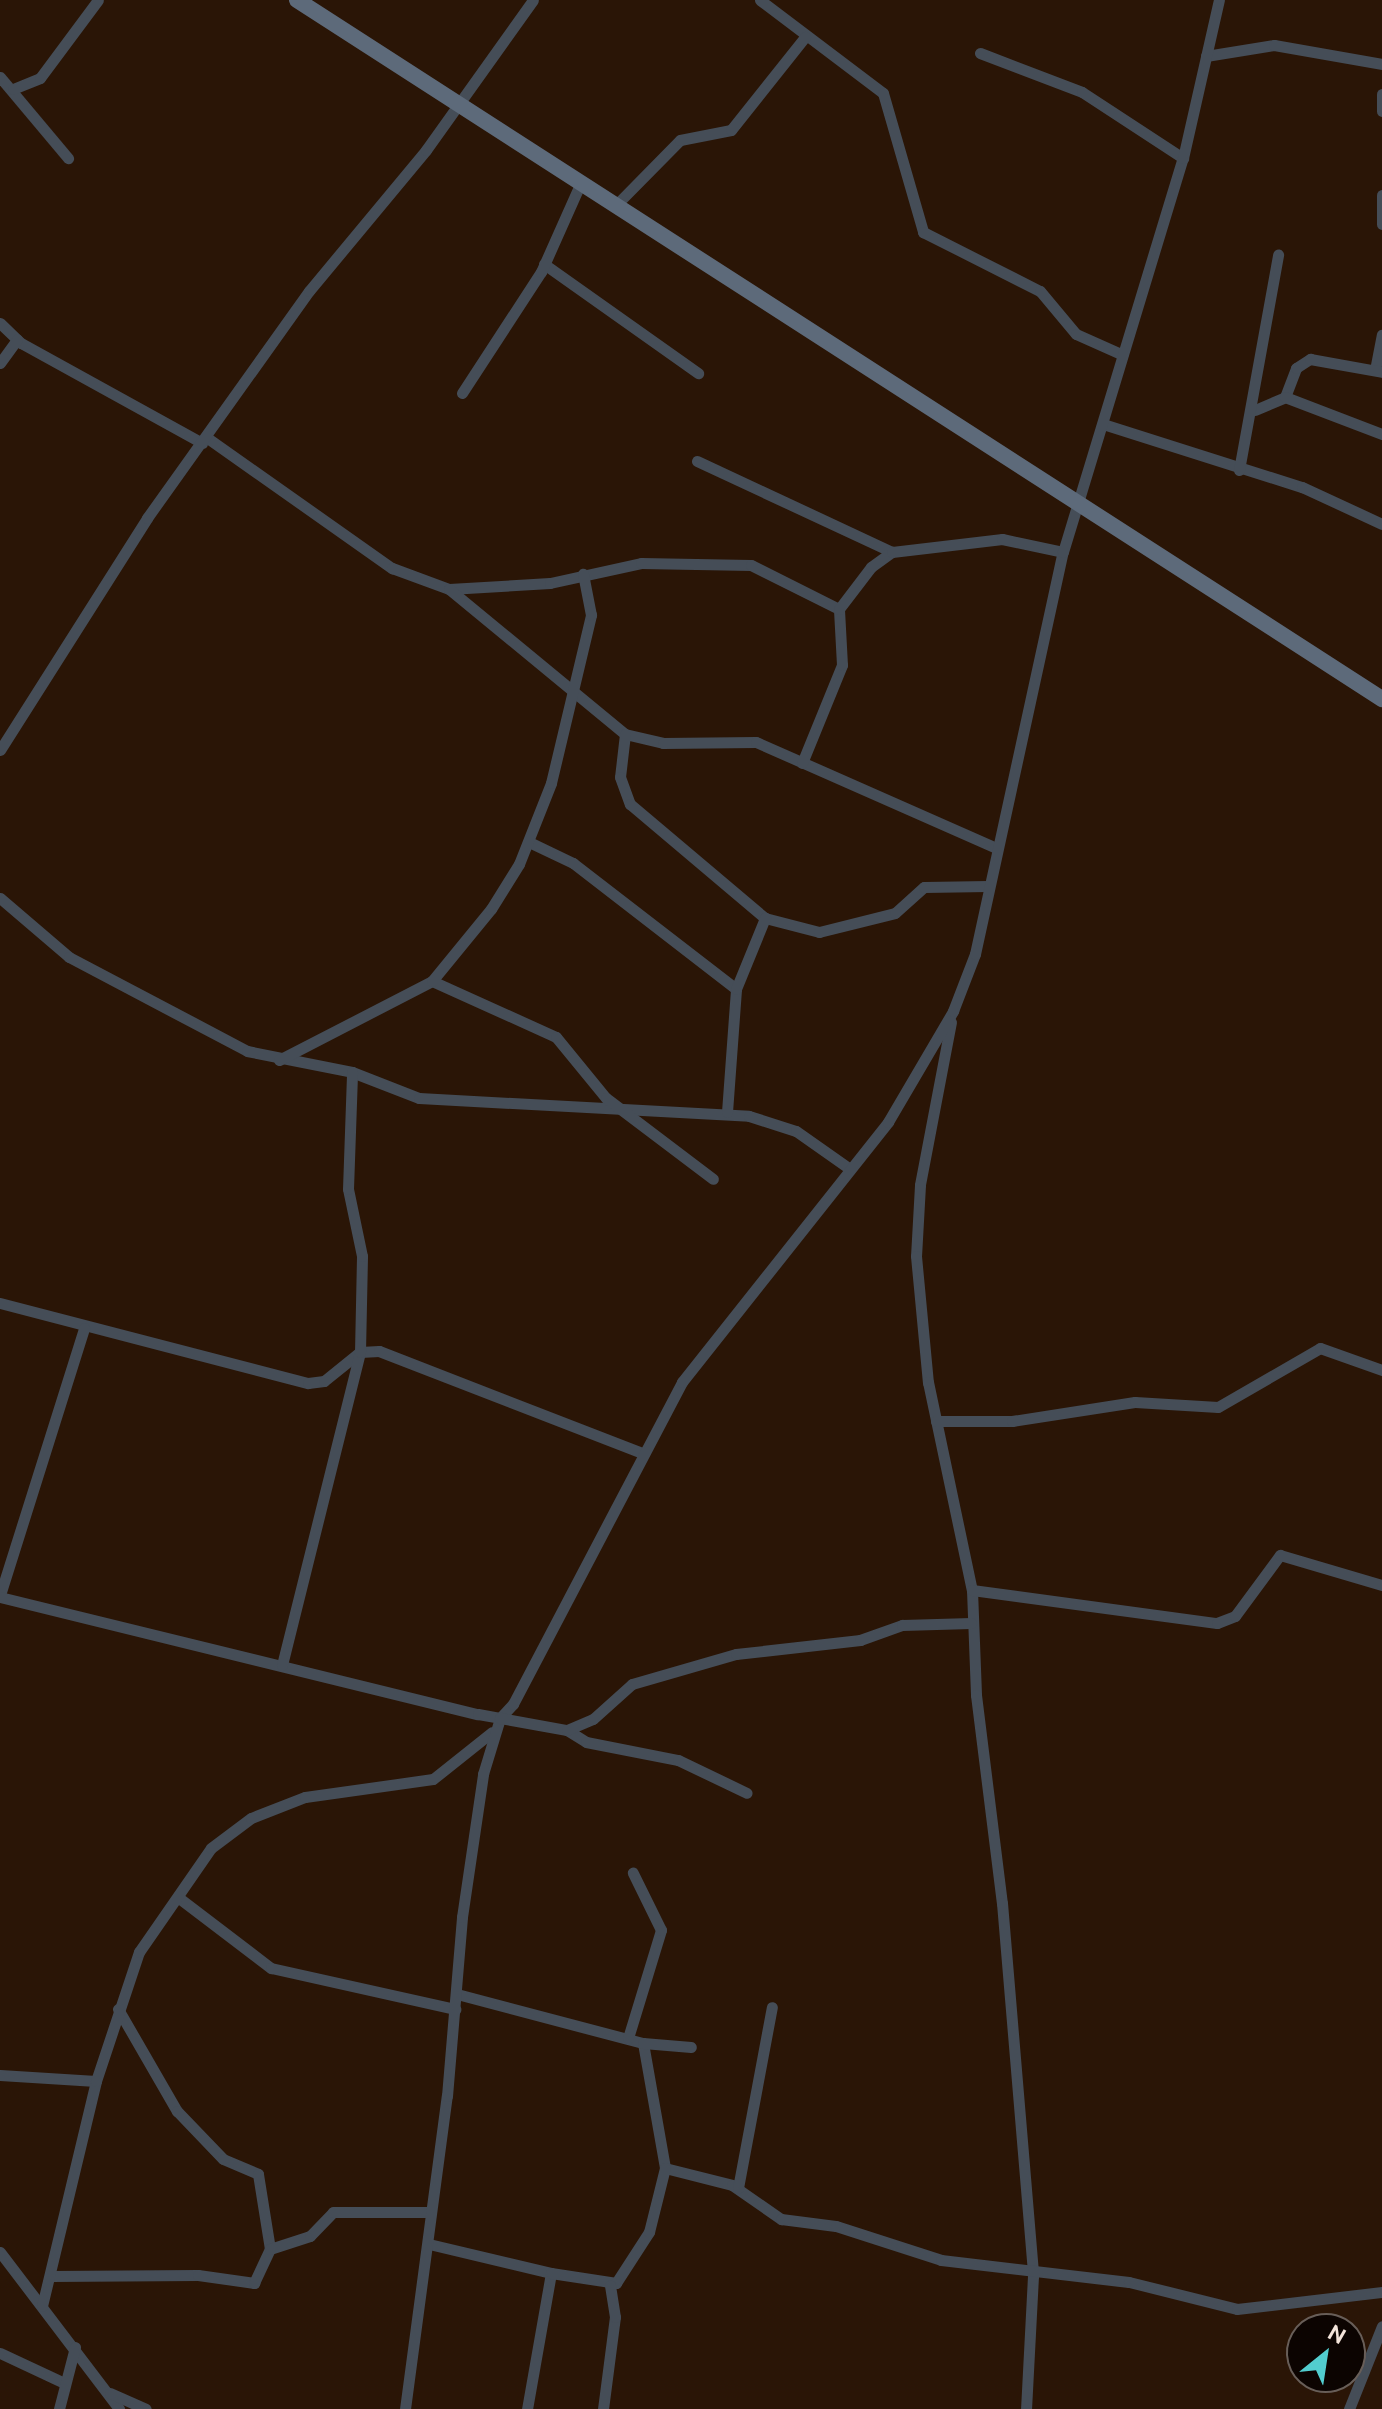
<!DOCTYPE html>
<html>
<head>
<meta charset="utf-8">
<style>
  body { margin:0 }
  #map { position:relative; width:1382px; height:2409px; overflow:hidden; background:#2a1506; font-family:Ubuntu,sans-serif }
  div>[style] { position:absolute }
  .street>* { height:11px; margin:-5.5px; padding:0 5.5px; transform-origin:5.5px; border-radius:5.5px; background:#454d57 }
  .secondary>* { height:16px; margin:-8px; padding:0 8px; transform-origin:8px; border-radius:8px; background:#5d6a7a }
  span { translate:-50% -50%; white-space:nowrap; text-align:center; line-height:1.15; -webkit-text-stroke:6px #0c0401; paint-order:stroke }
  .north { position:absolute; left:1286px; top:2313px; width:80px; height:80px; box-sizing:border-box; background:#0c0401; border:2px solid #685e58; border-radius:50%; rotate:30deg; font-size:22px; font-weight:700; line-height:32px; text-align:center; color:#f3e4da }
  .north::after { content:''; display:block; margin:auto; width:28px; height:36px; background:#52cdcf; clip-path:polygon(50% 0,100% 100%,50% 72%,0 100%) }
</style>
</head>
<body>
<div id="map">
  <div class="street">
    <div style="left:760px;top:0;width:154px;rotate:37.1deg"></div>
    <div style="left:883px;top:93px;width:145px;rotate:73.9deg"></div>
    <div style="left:923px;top:232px;width:131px;rotate:26.8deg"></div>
    <div style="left:1040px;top:291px;width:56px;rotate:50.1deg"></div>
    <div style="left:1076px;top:334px;width:51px;rotate:24.1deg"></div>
    <div style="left:980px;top:53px;width:109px;rotate:20.9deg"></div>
    <div style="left:1082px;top:92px;width:121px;rotate:33.2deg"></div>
    <div style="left:1206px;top:56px;width:69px;rotate:-9.2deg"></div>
    <div style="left:1274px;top:45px;width:110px;rotate:10deg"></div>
    <div style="left:0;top:77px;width:106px;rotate:50deg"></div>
    <div style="left:13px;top:89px;width:29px;rotate:-22deg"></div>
    <div style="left:40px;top:78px;width:97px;rotate:-53.4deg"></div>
    <div style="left:1382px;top:94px;width:17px;rotate:90deg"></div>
    <div style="left:1382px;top:195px;width:29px;rotate:90deg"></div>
    <div style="left:616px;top:205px;width:91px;rotate:-45.4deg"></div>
    <div style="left:680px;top:140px;width:52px;rotate:-11.1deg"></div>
    <div style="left:731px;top:130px;width:119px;rotate:-51.5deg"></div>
    <div style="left:544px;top:264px;width:189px;rotate:35.3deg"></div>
    <div style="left:0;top:323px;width:29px;rotate:44deg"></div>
    <div style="left:21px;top:343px;width:207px;rotate:28.9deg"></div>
    <div style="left:0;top:363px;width:29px;rotate:-54deg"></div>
    <div style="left:1375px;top:370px;width:36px;rotate:-79deg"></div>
    <div style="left:462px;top:393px;width:145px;rotate:-56.9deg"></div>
    <div style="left:541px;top:272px;width:98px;rotate:-66deg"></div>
    <div style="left:1285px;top:397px;width:31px;rotate:-69deg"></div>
    <div style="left:1296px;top:368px;width:17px;rotate:-33deg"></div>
    <div style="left:1310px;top:359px;width:73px;rotate:10.2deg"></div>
    <div style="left:1255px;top:410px;width:33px;rotate:-23deg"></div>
    <div style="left:1285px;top:397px;width:104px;rotate:20.9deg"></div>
    <div style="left:1103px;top:424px;width:209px;rotate:17.6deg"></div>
    <div style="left:1302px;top:487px;width:88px;rotate:24.8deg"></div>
    <div style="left:206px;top:437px;width:228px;rotate:35.2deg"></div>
    <div style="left:392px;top:568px;width:61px;rotate:20.2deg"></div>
    <div style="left:449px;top:589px;width:101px;rotate:-3.4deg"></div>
    <div style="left:550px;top:583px;width:93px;rotate:-12.4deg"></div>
    <div style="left:641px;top:563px;width:110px;rotate:1deg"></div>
    <div style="left:751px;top:565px;width:98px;rotate:26.6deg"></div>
    <div style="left:697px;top:461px;width:215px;rotate:25deg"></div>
    <div style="left:1239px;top:470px;width:219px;rotate:-79.7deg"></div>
    <div style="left:449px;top:589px;width:228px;rotate:39.5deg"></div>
    <div style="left:625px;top:734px;width:39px;rotate:13deg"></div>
    <div style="left:663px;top:743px;width:93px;rotate:-0.6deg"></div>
    <div style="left:756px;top:742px;width:262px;rotate:23.8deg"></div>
    <div style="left:625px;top:734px;width:43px;rotate:96.6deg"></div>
    <div style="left:620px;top:777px;width:29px;rotate:70deg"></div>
    <div style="left:630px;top:804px;width:177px;rotate:40.2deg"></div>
    <div style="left:765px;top:918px;width:56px;rotate:14.5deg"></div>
    <div style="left:819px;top:932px;width:78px;rotate:-14deg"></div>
    <div style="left:895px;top:913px;width:39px;rotate:-42deg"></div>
    <div style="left:924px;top:887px;width:64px;rotate:-0.9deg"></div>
    <div style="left:0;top:750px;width:275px;rotate:-57.6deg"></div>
    <div style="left:147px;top:518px;width:279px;rotate:-54.5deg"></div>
    <div style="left:309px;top:291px;width:183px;rotate:-50.3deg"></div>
    <div style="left:426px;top:150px;width:184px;rotate:-54.5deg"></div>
    <div style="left:802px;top:763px;width:106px;rotate:-67.8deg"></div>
    <div style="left:842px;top:665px;width:56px;rotate:-93.1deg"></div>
    <div style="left:839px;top:609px;width:53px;rotate:-52.7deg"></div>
    <div style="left:871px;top:567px;width:26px;rotate:-36deg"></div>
    <div style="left:892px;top:552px;width:111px;rotate:-6.7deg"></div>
    <div style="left:1002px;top:539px;width:62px;rotate:12deg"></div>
    <div style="left:529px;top:842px;width:49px;rotate:25.5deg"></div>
    <div style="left:573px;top:863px;width:206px;rotate:37.7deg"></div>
    <div style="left:0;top:898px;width:91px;rotate:40.5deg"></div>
    <div style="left:69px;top:957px;width:201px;rotate:27.8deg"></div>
    <div style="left:247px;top:1051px;width:107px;rotate:11.3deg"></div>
    <div style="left:352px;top:1072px;width:72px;rotate:21.2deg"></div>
    <div style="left:419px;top:1098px;width:330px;rotate:3.1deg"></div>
    <div style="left:749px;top:1116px;width:49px;rotate:17.7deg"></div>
    <div style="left:796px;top:1131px;width:66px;rotate:35.1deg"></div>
    <div style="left:432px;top:981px;width:136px;rotate:24.3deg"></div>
    <div style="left:556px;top:1037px;width:79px;rotate:50.7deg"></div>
    <div style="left:606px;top:1098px;width:134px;rotate:37.1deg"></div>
    <div style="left:951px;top:1022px;width:166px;rotate:100.8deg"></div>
    <div style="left:920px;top:1185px;width:71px;rotate:93.2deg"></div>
    <div style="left:916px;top:1256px;width:127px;rotate:84.6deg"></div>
    <div style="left:928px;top:1382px;width:213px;rotate:78.1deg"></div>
    <div style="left:972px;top:1590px;width:105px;rotate:87.8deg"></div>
    <div style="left:976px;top:1695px;width:210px;rotate:82.9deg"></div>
    <div style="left:1002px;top:1903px;width:374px;rotate:85.2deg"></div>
    <div style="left:1033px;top:2276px;width:133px;rotate:93deg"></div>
    <div style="left:279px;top:1060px;width:172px;rotate:-27.3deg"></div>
    <div style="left:432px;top:981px;width:93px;rotate:-50.7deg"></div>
    <div style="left:491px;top:909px;width:53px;rotate:-58.1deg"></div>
    <div style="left:519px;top:864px;width:87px;rotate:-68.4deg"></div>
    <div style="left:551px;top:783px;width:173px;rotate:-76.6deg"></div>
    <div style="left:591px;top:615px;width:42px;rotate:-101deg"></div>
    <div style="left:727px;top:1112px;width:123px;rotate:-85.8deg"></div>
    <div style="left:736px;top:989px;width:77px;rotate:-67.8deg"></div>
    <div style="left:0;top:1303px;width:318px;rotate:14.6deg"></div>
    <div style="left:308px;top:1383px;width:16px;rotate:-7deg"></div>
    <div style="left:324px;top:1381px;width:46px;rotate:-38.9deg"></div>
    <div style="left:360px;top:1352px;width:19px;rotate:-3deg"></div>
    <div style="left:379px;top:1351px;width:284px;rotate:21.2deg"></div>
    <div style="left:936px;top:1421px;width:76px"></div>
    <div style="left:1012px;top:1421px;width:124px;rotate:-8.8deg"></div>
    <div style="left:1135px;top:1402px;width:83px;rotate:3.4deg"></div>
    <div style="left:1218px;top:1407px;width:118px;rotate:-30deg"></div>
    <div style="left:1320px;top:1348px;width:66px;rotate:19.5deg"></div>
    <div style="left:972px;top:1590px;width:247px;rotate:7.7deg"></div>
    <div style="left:1217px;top:1623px;width:19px;rotate:-21deg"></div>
    <div style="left:1235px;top:1616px;width:76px;rotate:-53.6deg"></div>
    <div style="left:1280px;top:1555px;width:106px;rotate:16.4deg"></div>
    <div style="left:0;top:1595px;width:280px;rotate:-72.5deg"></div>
    <div style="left:0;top:1597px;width:492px;rotate:13.8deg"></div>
    <div style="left:478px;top:1714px;width:22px;rotate:10deg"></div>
    <div style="left:500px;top:1718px;width:19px;rotate:-47deg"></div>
    <div style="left:513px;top:1704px;width:364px;rotate:-62.3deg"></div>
    <div style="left:682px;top:1382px;width:332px;rotate:-51.6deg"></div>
    <div style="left:888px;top:1122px;width:129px;rotate:-59.6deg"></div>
    <div style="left:953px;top:1011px;width:61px;rotate:-68.9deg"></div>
    <div style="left:975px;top:954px;width:412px;rotate:-77.7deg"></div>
    <div style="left:1063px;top:552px;width:412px;rotate:-73.1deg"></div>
    <div style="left:1183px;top:158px;width:162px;rotate:-77.2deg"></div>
    <div style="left:282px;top:1665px;width:323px;rotate:-76deg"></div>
    <div style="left:360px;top:1352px;width:96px;rotate:-88.8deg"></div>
    <div style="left:362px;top:1256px;width:68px;rotate:-101.8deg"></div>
    <div style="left:348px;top:1189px;width:117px;rotate:-88deg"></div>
    <div style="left:567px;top:1730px;width:22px;rotate:32deg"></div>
    <div style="left:586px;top:1742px;width:94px;rotate:11.1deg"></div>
    <div style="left:678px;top:1760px;width:76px;rotate:25.6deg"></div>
    <div style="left:179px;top:1898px;width:116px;rotate:37.3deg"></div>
    <div style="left:271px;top:1968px;width:189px;rotate:12.6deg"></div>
    <div style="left:457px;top:1994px;width:192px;rotate:14.8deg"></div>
    <div style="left:643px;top:2043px;width:127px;rotate:80deg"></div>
    <div style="left:665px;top:2168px;width:69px;rotate:14.2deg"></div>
    <div style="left:732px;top:2185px;width:60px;rotate:34.8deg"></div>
    <div style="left:781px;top:2219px;width:55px;rotate:7.3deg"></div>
    <div style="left:836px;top:2226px;width:110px;rotate:17.9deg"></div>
    <div style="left:941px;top:2260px;width:189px;rotate:6.7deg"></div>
    <div style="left:1129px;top:2282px;width:111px;rotate:14deg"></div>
    <div style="left:1237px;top:2309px;width:146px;rotate:-6.7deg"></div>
    <div style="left:118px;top:2009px;width:118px;rotate:60deg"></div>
    <div style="left:177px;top:2111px;width:66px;rotate:46.2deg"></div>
    <div style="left:223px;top:2159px;width:38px;rotate:23deg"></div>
    <div style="left:258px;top:2174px;width:76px;rotate:80.9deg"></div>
    <div style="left:628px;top:2038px;width:113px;rotate:-73deg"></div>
    <div style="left:661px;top:1930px;width:64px;rotate:-116.2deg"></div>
    <div style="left:643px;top:2043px;width:48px;rotate:4.8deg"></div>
    <div style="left:0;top:2075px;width:96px;rotate:3.6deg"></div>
    <div style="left:738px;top:2188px;width:184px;rotate:-79.4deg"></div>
    <div style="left:429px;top:2244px;width:125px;rotate:13.4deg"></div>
    <div style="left:551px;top:2273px;width:138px;rotate:100deg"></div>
    <div style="left:0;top:2252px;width:197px;rotate:52.8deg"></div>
    <div style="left:551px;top:2273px;width:66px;rotate:8.7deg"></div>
    <div style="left:616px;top:2283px;width:61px;rotate:-57.1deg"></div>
    <div style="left:649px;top:2232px;width:66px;rotate:-76deg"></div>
    <div style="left:51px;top:2276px;width:147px;rotate:-0.4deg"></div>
    <div style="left:198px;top:2275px;width:57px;rotate:8.1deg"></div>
    <div style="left:254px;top:2283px;width:38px;rotate:-65deg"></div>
    <div style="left:270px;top:2249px;width:42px;rotate:-18deg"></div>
    <div style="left:310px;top:2236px;width:33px;rotate:-46deg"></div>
    <div style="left:333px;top:2212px;width:97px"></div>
    <div style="left:42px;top:2306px;width:231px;rotate:-76.5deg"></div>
    <div style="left:96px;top:2081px;width:136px;rotate:-71.6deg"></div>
    <div style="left:139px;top:1952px;width:126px;rotate:-55.3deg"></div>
    <div style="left:211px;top:1848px;width:50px;rotate:-36.9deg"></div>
    <div style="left:251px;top:1818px;width:58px;rotate:-21.3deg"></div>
    <div style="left:305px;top:1797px;width:129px;rotate:-8deg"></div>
    <div style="left:433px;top:1779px;width:75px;rotate:-38.5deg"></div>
    <div style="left:0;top:2353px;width:68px;rotate:25.1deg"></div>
    <div style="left:110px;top:2393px;width:39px;rotate:24deg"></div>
    <div style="left:59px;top:2409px;width:64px;rotate:-75.5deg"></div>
    <div style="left:405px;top:2409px;width:316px;rotate:-82.4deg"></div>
    <div style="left:447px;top:2096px;width:180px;rotate:-85.2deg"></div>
    <div style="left:462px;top:1917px;width:145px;rotate:-81.6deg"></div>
    <div style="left:483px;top:1774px;width:59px;rotate:-73.1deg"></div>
    <div style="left:500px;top:1718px;width:68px;rotate:10.2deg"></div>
    <div style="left:567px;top:1730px;width:28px;rotate:-23deg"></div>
    <div style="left:593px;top:1719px;width:52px;rotate:-41.9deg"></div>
    <div style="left:632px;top:1684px;width:108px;rotate:-16.1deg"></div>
    <div style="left:736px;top:1654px;width:125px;rotate:-6.4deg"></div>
    <div style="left:860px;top:1640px;width:45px;rotate:-19.7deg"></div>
    <div style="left:902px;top:1625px;width:69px;rotate:-1.7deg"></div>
    <div style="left:603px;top:2409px;width:93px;rotate:-82.6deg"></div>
    <div style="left:615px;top:2317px;width:32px;rotate:-99deg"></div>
    <div style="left:1349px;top:2409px;width:89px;rotate:-68.3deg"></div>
  </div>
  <div class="secondary">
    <div style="left:297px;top:0;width:1291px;rotate:32.79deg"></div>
  </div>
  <div class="north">N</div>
</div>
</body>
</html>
